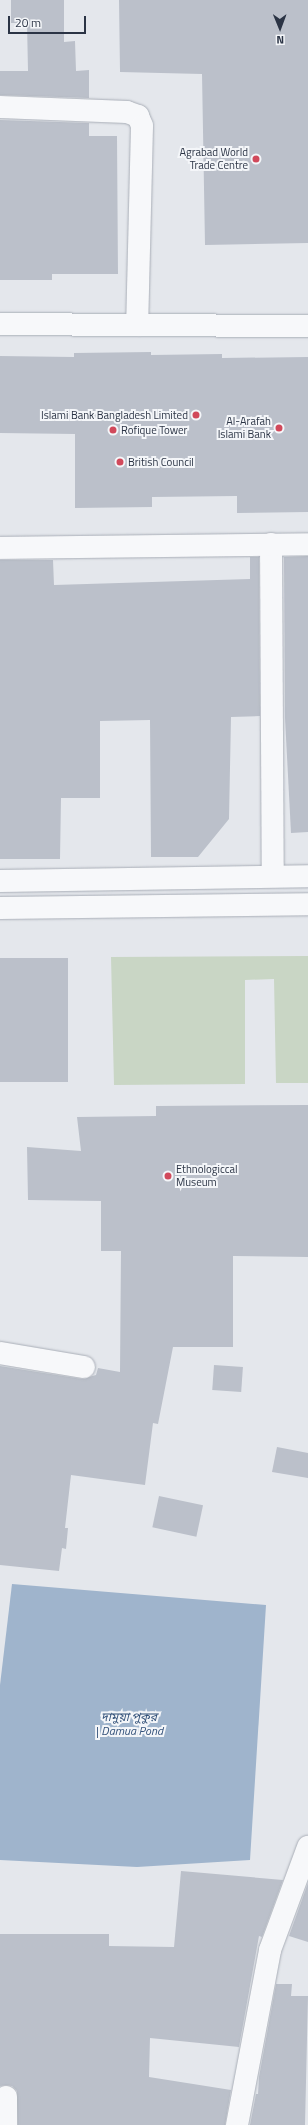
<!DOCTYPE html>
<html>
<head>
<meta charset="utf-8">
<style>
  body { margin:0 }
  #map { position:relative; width:308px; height:2125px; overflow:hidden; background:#e4e7ec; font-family:"Titillium Web","Noto Sans Bengali",sans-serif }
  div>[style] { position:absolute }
  .green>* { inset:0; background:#c9d6c5 }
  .water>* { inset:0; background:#9fb4cc }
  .building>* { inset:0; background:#bbc0ca; transform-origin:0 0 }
  .roads { filter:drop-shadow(0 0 1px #a9aeb7) drop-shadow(0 0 1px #a9aeb7) }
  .minor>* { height:22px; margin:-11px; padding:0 11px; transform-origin:11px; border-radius:11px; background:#f7f8fa }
  .tertiary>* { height:22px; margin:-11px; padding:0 11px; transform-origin:11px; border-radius:11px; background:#f7f8fa }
  .dots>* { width:11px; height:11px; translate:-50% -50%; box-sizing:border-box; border:2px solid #f4f6f9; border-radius:50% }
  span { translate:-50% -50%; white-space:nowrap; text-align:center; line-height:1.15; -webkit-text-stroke:4px #f4f6f9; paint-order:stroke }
  .poi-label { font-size:11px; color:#2b3445 }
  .right { translate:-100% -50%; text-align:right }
  .left { translate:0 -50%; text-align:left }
  .water-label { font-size:12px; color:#34527a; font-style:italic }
  .north { position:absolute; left:260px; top:8px; width:40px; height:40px; -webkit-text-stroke:3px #f4f6f9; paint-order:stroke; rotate:179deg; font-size:11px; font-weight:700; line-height:16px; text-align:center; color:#2b3445 }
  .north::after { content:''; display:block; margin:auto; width:14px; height:18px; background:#2b3445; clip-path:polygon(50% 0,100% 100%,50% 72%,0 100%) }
  .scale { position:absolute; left:8px; top:16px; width:78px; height:18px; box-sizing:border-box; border:2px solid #2b3445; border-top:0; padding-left:5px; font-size:12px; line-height:14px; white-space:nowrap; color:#2b3445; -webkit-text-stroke:3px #f4f6f9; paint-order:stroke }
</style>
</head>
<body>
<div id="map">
  <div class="green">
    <div style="clip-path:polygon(308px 956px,308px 1083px,276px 1083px,274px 979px,245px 980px,245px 1084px,114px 1085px,111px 957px)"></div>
  </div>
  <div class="water">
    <div style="clip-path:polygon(12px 1584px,266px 1605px,250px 1860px,137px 1867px,0 1860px,0 1685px)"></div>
  </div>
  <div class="building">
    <div style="clip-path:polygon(11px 0,64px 0,64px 42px,75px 41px,76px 71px,89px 70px,89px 98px,0 95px,0 71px,28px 71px,27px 23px,11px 23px)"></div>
    <div style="clip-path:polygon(119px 0,308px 0,308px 243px,205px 245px,202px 74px,120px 72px)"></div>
    <div style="clip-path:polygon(0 120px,89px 123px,89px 136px,117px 136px,118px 274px,52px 274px,52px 280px,0 280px)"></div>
    <div style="clip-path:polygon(151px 352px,151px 355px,222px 354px,222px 358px,308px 357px,308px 512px,237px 513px,237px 496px,152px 497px,152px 507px,75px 508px,75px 434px,0 433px,0 356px,74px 357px,74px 353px)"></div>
    <div style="clip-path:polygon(308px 556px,308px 832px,291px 833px,285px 718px,284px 557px)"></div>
    <div style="clip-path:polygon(250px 557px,259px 557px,260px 716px,231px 717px,229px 819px,198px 857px,151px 857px,150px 720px,100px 721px,100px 798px,61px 798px,60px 859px,0 859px,0 560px,53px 560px,54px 585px,250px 579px)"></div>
    <div style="left:0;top:958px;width:68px;height:124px"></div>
    <div style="clip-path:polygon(308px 1105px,308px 1257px,233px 1256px,233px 1347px,173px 1347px,158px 1424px,153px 1423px,145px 1485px,71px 1475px,65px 1528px,68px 1528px,66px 1549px,62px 1548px,59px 1571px,0 1565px,0 1366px,82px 1379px,96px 1375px,98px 1368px,120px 1372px,121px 1251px,101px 1251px,101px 1201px,28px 1200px,27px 1147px,81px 1151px,77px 1117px,156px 1116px,156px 1106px)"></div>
    <div style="left:214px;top:1365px;width:29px;height:25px;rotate:4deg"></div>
    <div style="clip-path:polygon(277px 1447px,308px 1453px,308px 1478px,272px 1472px)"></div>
    <div style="left:159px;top:1496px;width:45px;height:32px;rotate:12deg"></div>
    <div style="clip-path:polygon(181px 1871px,283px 1880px,262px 1937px,259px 1936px,239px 2047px,150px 2038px,149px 2077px,231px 2090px,225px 2125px,18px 2125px,17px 2091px,12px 2086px,6px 2085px,0 2086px,0 1934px,109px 1934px,109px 1946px,174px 1947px)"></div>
    <div style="clip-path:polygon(308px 1883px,308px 1942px,289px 1936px)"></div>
    <div style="clip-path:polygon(276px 1984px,292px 1984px,291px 1996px,308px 1996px,305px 2125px,250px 2125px,256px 2094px,258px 2094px,259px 2077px)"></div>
  </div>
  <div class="roads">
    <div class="minor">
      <div style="left:0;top:107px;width:127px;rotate:2.3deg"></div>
      <div style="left:127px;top:112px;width:12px;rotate:20deg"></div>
      <div style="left:138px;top:116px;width:11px;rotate:68deg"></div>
      <div style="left:142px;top:126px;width:199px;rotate:91.4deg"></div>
      <div style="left:0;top:324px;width:308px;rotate:0.4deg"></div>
      <div style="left:271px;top:544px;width:332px;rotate:89.7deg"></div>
      <div style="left:0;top:548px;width:308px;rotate:-0.7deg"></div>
      <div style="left:0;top:1353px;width:85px;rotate:9.5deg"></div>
      <div style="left:6px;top:2125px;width:28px;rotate:-90deg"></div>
      <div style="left:237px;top:2125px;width:178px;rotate:-79.3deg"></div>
      <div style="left:270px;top:1950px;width:110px;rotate:-69.7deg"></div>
    </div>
    <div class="tertiary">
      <div style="left:0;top:881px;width:308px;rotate:-0.9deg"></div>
      <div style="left:0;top:908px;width:308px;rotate:-0.7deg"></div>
    </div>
  </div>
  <div class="dots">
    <div style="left:256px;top:159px;background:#d1495b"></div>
    <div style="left:196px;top:415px;background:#d1495b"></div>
    <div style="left:279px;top:428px;background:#d1495b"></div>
    <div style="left:113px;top:430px;background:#d1495b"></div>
    <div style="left:120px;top:462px;background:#d1495b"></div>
    <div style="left:168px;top:1176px;background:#d1495b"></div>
  </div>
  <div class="poi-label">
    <span class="right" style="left:248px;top:159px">Agrabad World<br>Trade Centre</span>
    <span class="right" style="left:188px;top:415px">Islami Bank Bangladesh Limited</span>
    <span class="right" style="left:271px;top:428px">Al-Arafah<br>Islami Bank</span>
    <span class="left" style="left:121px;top:430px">Rofique Tower</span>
    <span class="left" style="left:128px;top:462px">British Council</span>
    <span class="left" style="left:176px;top:1176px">Ethnologiccal<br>Museum</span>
  </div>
  <div class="water-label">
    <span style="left:129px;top:1724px">দামুয়া পুকুর<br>| Damua Pond</span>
  </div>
  <div class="north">N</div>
  <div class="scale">20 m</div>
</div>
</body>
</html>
